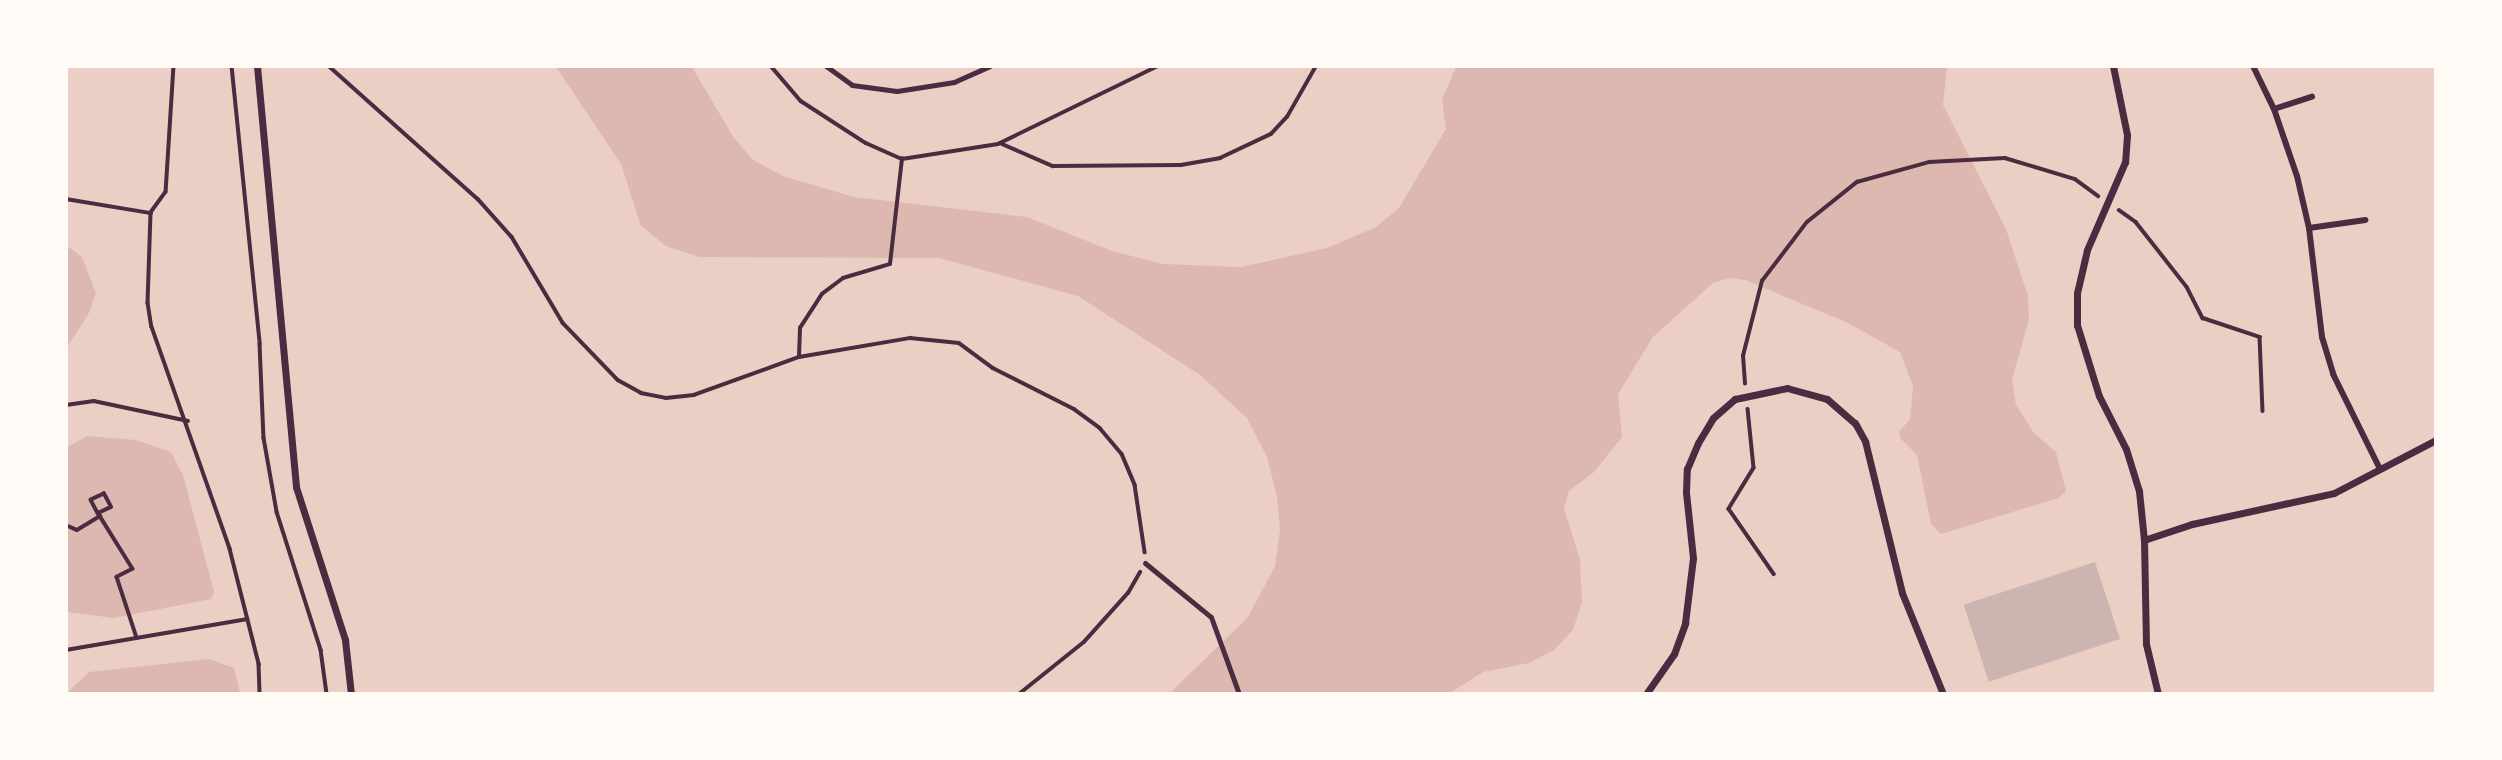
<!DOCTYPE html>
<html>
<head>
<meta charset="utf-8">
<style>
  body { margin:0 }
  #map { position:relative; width:2502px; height:760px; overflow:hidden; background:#f7e1d7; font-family:"Archivo Narrow",sans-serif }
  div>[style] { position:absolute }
  .green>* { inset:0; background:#ebcfc5; transform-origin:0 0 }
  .water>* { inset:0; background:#dcb8b0 }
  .building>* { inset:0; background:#ccb4b1; transform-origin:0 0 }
  .path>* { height:3.5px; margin:-1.75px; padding:0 1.75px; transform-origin:1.75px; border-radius:1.75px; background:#4a2c40 }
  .service>* { height:5px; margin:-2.5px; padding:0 2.5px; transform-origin:2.5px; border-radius:2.5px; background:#4a2c40 }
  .pedestrian>* { height:6px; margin:-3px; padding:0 3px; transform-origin:3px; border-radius:3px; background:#4a2c40 }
  .minor>* { height:7px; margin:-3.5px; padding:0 3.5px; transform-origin:3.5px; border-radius:3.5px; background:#4a2c40 }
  span { translate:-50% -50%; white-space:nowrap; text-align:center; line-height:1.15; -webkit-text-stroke:7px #fffaf5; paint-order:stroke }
  .frame { position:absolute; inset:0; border:68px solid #fffaf5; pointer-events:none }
</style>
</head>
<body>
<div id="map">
  <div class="green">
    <div style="left:66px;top:67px;width:2369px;height:626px"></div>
  </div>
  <div class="water">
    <div style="clip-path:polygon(556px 67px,692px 67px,734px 138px,753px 160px,783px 176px,854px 197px,1027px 217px,1112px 251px,1163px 264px,1241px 267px,1327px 248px,1376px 227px,1399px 208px,1446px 129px,1442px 100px,1456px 67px,1947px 67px,1943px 105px,2006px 229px,2028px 296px,2029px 319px,2012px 380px,2016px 405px,2034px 433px,2056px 452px,2066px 491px,2058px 498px,1941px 534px,1931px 524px,1917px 455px,1900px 438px,1899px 432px,1910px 419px,1913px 386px,1900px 352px,1848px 323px,1745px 280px,1730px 278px,1713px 283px,1653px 337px,1618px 394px,1622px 437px,1594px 472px,1569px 491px,1564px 509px,1580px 559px,1582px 602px,1573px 630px,1554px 650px,1529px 663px,1483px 672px,1450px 693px,1170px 693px,1248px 617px,1275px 566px,1280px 530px,1277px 497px,1267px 457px,1247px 418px,1200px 375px,1078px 296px,939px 258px,699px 257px,666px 246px,641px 226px,621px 164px)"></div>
    <div style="clip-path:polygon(67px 246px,82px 257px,96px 293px,88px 315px,67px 347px)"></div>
    <div style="clip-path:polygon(88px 436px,136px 440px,171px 452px,183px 475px,214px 592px,211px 599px,114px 618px,67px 612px,66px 447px)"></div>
    <div style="clip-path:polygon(209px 659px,234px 668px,240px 693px,67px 693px,89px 672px)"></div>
  </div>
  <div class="building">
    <div style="left:2095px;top:562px;width:81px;height:138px;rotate:72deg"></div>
  </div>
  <div class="path">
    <div style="left:174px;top:66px;width:126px;rotate:93.6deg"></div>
    <div style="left:166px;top:192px;width:26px;rotate:126deg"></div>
    <div style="left:151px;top:213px;width:90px;rotate:91.9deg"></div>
    <div style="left:148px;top:303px;width:24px;rotate:81deg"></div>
    <div style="left:152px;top:327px;width:235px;rotate:70.6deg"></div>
    <div style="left:230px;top:549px;width:119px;rotate:75.8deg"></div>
    <div style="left:259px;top:664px;width:30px;rotate:88deg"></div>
    <div style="left:232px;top:66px;width:279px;rotate:84.2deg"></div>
    <div style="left:260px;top:344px;width:94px;rotate:87.6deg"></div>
    <div style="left:264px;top:438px;width:75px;rotate:80deg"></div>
    <div style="left:277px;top:512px;width:145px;rotate:72.3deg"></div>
    <div style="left:321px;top:650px;width:44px;rotate:82.2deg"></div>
    <div style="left:329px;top:66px;width:200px;rotate:41.8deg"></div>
    <div style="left:478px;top:199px;width:51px;rotate:48.2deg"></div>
    <div style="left:512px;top:237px;width:100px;rotate:59.3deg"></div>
    <div style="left:563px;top:323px;width:79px;rotate:46deg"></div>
    <div style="left:618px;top:380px;width:26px;rotate:29deg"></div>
    <div style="left:641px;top:393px;width:25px;rotate:11deg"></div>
    <div style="left:666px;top:398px;width:28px;rotate:-6deg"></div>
    <div style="left:694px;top:395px;width:112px;rotate:-19.9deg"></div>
    <div style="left:799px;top:357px;width:113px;rotate:-9.7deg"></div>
    <div style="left:910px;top:338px;width:49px;rotate:5.8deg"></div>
    <div style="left:959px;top:343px;width:42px;rotate:36.3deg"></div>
    <div style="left:993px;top:368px;width:91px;rotate:26.8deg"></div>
    <div style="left:1074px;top:409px;width:32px;rotate:36deg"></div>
    <div style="left:1100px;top:428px;width:34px;rotate:50deg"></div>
    <div style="left:1122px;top:454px;width:34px;rotate:67deg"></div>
    <div style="left:1135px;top:485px;width:68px;rotate:81.5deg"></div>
    <div style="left:771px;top:66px;width:46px;rotate:49.4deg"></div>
    <div style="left:801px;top:101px;width:77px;rotate:32.9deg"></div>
    <div style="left:866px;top:143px;width:39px;rotate:24deg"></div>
    <div style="left:902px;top:159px;width:97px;rotate:-8.9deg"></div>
    <div style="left:998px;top:144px;width:178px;rotate:-26deg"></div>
    <div style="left:1000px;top:143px;width:58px;rotate:23.5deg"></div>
    <div style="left:1053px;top:166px;width:128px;rotate:-0.4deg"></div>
    <div style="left:1181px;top:165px;width:40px;rotate:-10deg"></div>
    <div style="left:1220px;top:158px;width:56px;rotate:-25.2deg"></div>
    <div style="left:1271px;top:134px;width:23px;rotate:-47deg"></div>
    <div style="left:1287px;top:117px;width:59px;rotate:-60.4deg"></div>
    <div style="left:66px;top:199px;width:86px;rotate:9.4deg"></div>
    <div style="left:2119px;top:210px;width:21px;rotate:35deg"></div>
    <div style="left:2136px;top:222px;width:83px;rotate:51.9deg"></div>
    <div style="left:2187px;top:287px;width:35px;rotate:63deg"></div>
    <div style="left:2203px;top:318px;width:60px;rotate:18.4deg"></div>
    <div style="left:2260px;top:337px;width:74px;rotate:87.7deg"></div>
    <div style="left:799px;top:357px;width:29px;rotate:-88deg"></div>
    <div style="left:800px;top:328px;width:40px;rotate:-57.1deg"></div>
    <div style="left:822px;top:294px;width:26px;rotate:-37deg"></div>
    <div style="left:843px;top:278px;width:49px;rotate:-16.6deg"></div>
    <div style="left:890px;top:264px;width:106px;rotate:-83.5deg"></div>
    <div style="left:1745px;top:384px;width:28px;rotate:-94deg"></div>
    <div style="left:1743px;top:356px;width:77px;rotate:-75.8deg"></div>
    <div style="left:1762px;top:281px;width:74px;rotate:-52.7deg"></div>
    <div style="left:1807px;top:222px;width:64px;rotate:-38.7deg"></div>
    <div style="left:1857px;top:182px;width:75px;rotate:-15.5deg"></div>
    <div style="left:1929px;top:162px;width:76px;rotate:-3deg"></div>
    <div style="left:2005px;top:158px;width:73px;rotate:16.7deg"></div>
    <div style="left:2075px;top:179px;width:29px;rotate:36deg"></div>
    <div style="left:66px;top:405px;width:28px;rotate:-8deg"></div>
    <div style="left:94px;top:401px;width:96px;rotate:12deg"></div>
    <div style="left:1748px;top:409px;width:59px;rotate:84.2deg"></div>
    <div style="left:1754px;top:468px;width:48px;rotate:121.4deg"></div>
    <div style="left:1729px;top:509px;width:79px;rotate:55.3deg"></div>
    <div style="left:98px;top:513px;width:14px;rotate:-25deg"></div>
    <div style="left:111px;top:507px;width:15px;rotate:-118deg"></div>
    <div style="left:104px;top:494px;width:14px;rotate:155deg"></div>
    <div style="left:91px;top:500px;width:15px;rotate:62deg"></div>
    <div style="left:98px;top:513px;width:4px;rotate:56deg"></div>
    <div style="left:100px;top:516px;width:62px;rotate:58.1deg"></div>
    <div style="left:133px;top:569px;width:18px;rotate:153deg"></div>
    <div style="left:117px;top:577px;width:64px;rotate:71.8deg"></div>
    <div style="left:66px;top:525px;width:12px;rotate:24deg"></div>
    <div style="left:77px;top:530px;width:27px;rotate:-31deg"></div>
    <div style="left:66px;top:650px;width:184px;rotate:-9.7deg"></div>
    <div style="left:1019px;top:694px;width:83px;rotate:-38.7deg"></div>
    <div style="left:1084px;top:642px;width:66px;rotate:-48.1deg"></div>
    <div style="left:1128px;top:593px;width:24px;rotate:-60deg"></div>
  </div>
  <div class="service">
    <div style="left:826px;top:66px;width:32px;rotate:36deg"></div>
    <div style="left:852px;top:85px;width:45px;rotate:7.6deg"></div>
    <div style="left:897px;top:91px;width:58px;rotate:-9deg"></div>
    <div style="left:954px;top:82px;width:39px;rotate:-24deg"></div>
    <div style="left:1145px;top:563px;width:85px;rotate:39.3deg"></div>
    <div style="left:1211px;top:617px;width:82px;rotate:70deg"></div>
  </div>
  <div class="pedestrian">
    <div style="left:2253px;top:66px;width:48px;rotate:64deg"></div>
    <div style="left:2274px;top:109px;width:71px;rotate:71.1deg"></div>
    <div style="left:2297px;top:176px;width:53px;rotate:77deg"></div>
    <div style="left:2309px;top:228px;width:110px;rotate:83.2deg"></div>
    <div style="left:2322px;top:337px;width:39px;rotate:73deg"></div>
    <div style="left:2333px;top:374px;width:106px;rotate:63.7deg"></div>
    <div style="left:2274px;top:109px;width:40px;rotate:-18deg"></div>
    <div style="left:2309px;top:228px;width:57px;rotate:-8.1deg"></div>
  </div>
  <div class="minor">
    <div style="left:257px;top:66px;width:423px;rotate:84.7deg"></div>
    <div style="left:296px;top:487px;width:161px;rotate:72.2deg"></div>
    <div style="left:345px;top:640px;width:54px;rotate:83.7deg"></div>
    <div style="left:2113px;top:66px;width:70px;rotate:78.5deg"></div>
    <div style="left:2127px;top:135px;width:27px;rotate:94deg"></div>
    <div style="left:2125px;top:162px;width:96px;rotate:113.4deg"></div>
    <div style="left:2087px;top:250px;width:44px;rotate:103.1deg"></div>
    <div style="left:2077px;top:293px;width:32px;rotate:90deg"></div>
    <div style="left:2077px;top:325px;width:74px;rotate:72.8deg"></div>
    <div style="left:2099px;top:396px;width:59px;rotate:63deg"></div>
    <div style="left:2126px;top:449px;width:44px;rotate:72.8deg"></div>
    <div style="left:2139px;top:491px;width:49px;rotate:84.2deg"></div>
    <div style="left:1646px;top:694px;width:49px;rotate:-55deg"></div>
    <div style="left:1674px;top:654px;width:33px;rotate:-70deg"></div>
    <div style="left:1685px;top:623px;width:65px;rotate:-83deg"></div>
    <div style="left:1693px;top:558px;width:66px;rotate:-96.1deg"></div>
    <div style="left:1686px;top:492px;width:23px;rotate:-88deg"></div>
    <div style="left:1687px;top:469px;width:28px;rotate:-67deg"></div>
    <div style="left:1698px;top:443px;width:29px;rotate:-59deg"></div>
    <div style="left:1713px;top:418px;width:29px;rotate:-41deg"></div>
    <div style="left:1735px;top:399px;width:53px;rotate:-11.9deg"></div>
    <div style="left:1787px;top:388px;width:41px;rotate:15.4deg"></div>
    <div style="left:1827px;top:399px;width:37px;rotate:41deg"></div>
    <div style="left:1855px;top:423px;width:21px;rotate:61deg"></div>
    <div style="left:1865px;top:441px;width:156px;rotate:76.3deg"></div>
    <div style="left:1902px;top:593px;width:109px;rotate:67.9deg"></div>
    <div style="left:2158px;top:694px;width:51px;rotate:-103.5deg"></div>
    <div style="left:2146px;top:644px;width:104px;rotate:-91.1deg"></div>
    <div style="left:2144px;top:540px;width:51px;rotate:-18.4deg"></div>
    <div style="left:2192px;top:524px;width:145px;rotate:-12.3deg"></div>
    <div style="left:2334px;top:493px;width:115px;rotate:-27.5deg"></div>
  </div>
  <div class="frame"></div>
</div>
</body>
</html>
